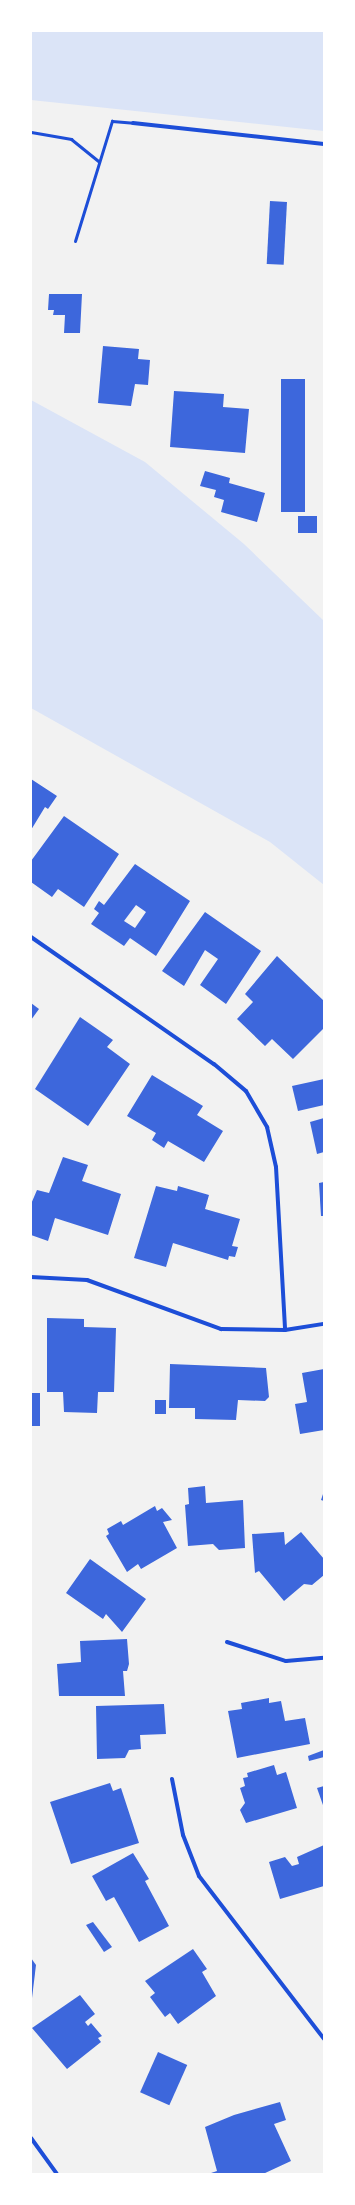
<!DOCTYPE html>
<html>
<head>
<meta charset="utf-8">
<style>
  body { margin:0 }
  #map { position:relative; width:355px; height:2205px; overflow:hidden; background:#f2f2f2; font-family:"Golos Text",sans-serif }
  div>[style] { position:absolute }
  .green>* { inset:0; background:#dbe4f7 }
  .building>* { inset:0; background:#3d67dc; transform-origin:0 0 }
  .service>* { height:3px; margin:-1.5px; padding:0 1.5px; transform-origin:1.5px; border-radius:1.5px; background:#1d4ed8 }
  .minor>* { height:4px; margin:-2px; padding:0 2px; transform-origin:2px; border-radius:2px; background:#1d4ed8 }
  span { translate:-50% -50%; white-space:nowrap; text-align:center; line-height:1.15; -webkit-text-stroke:3.5px #fff; paint-order:stroke }
  .frame { position:absolute; inset:0; border:32px solid #fff; pointer-events:none }
</style>
</head>
<body>
<div id="map">
  <div class="green">
    <div style="clip-path:polygon(31px 31px,324px 31px,324px 131px,31px 100px)"></div>
    <div style="clip-path:polygon(31px 400px,145px 462px,244px 544px,324px 621px,324px 885px,270px 842px,31px 708px)"></div>
  </div>
  <div class="building">
    <div style="left:270px;top:201px;width:17px;height:63px;rotate:3deg"></div>
    <div style="clip-path:polygon(49px 294px,82px 294px,80px 333px,64px 333px,65px 315px,53px 315px,54px 310px,48px 310px)"></div>
    <div style="clip-path:polygon(103px 346px,139px 349px,138px 359px,150px 360px,148px 385px,135px 384px,131px 406px,98px 403px)"></div>
    <div style="left:281px;top:379px;width:24px;height:133px"></div>
    <div style="clip-path:polygon(174px 391px,224px 394px,223px 407px,249px 409px,245px 453px,170px 447px)"></div>
    <div style="clip-path:polygon(205px 471px,230px 478px,229px 483px,265px 493px,257px 522px,221px 512px,224px 500px,214px 497px,216px 490px,200px 486px)"></div>
    <div style="left:317px;top:516px;width:17px;height:19px;rotate:90deg"></div>
    <div style="clip-path:polygon(31px 779px,57px 796px,48px 809px,45px 807px,31px 830px)"></div>
    <div style="clip-path:polygon(64px 816px,119px 854px,84px 907px,58px 889px,52px 897px,31px 882px,31px 861px)"></div>
    <div style="clip-path:polygon(evenodd,135px 864px,190px 901px,156px 956px,130px 938px,124px 946px,91px 924px,99px 913px,94px 909px,99px 901px,104px 905px,135px 864px,136px 905px,146px 912px,135px 928px,124px 921px,136px 905px)"></div>
    <div style="clip-path:polygon(205px 912px,261px 951px,226px 1004px,200px 985px,218px 959px,205px 950px,184px 986px,162px 971px)"></div>
    <div style="clip-path:polygon(277px 956px,324px 1001px,324px 1028px,293px 1059px,272px 1039px,265px 1046px,237px 1019px,253px 1002px,245px 994px)"></div>
    <div style="clip-path:polygon(31px 1003px,39px 1009px,31px 1020px)"></div>
    <div style="clip-path:polygon(80px 1017px,113px 1040px,107px 1047px,130px 1064px,88px 1126px,35px 1089px)"></div>
    <div style="clip-path:polygon(152px 1075px,203px 1106px,197px 1115px,223px 1131px,204px 1162px,168px 1141px,164px 1148px,152px 1140px,156px 1133px,127px 1116px)"></div>
    <div style="clip-path:polygon(324px 1079px,324px 1105px,298px 1111px,292px 1086px)"></div>
    <div style="clip-path:polygon(324px 1118px,324px 1152px,317px 1154px,310px 1122px)"></div>
    <div style="clip-path:polygon(63px 1157px,88px 1165px,82px 1181px,121px 1194px,108px 1235px,55px 1218px,48px 1241px,31px 1235px,31px 1204px,37px 1190px,49px 1193px)"></div>
    <div style="clip-path:polygon(324px 1182px,324px 1216px,321px 1216px,319px 1183px)"></div>
    <div style="clip-path:polygon(156px 1186px,177px 1191px,178px 1186px,209px 1195px,205px 1209px,240px 1219px,232px 1246px,238px 1247px,235px 1257px,229px 1256px,228px 1260px,173px 1243px,166px 1267px,134px 1258px)"></div>
    <div style="clip-path:polygon(47px 1318px,84px 1319px,84px 1327px,116px 1328px,114px 1392px,98px 1392px,97px 1413px,64px 1412px,63px 1392px,47px 1392px)"></div>
    <div style="clip-path:polygon(170px 1364px,266px 1368px,269px 1397px,265px 1401px,238px 1400px,236px 1420px,195px 1419px,195px 1408px,169px 1408px)"></div>
    <div style="clip-path:polygon(324px 1369px,324px 1430px,300px 1434px,295px 1404px,307px 1402px,302px 1373px)"></div>
    <div style="left:31px;top:1393px;width:9px;height:33px"></div>
    <div style="left:155px;top:1400px;width:11px;height:14px"></div>
    <div style="clip-path:polygon(205px 1486px,206px 1503px,243px 1500px,245px 1548px,219px 1550px,213px 1544px,188px 1546px,185px 1505px,189px 1504px,188px 1488px)"></div>
    <div style="clip-path:polygon(324px 1491px,324px 1501px,321px 1500px)"></div>
    <div style="clip-path:polygon(155px 1506px,157px 1511px,162px 1508px,172px 1520px,163px 1522px,177px 1548px,141px 1569px,138px 1564px,127px 1572px,106px 1536px,109px 1534px,107px 1529px,121px 1521px,123px 1525px)"></div>
    <div style="clip-path:polygon(284px 1532px,285px 1545px,301px 1532px,324px 1559px,324px 1575px,312px 1585px,304px 1584px,284px 1601px,259px 1571px,255px 1573px,252px 1534px)"></div>
    <div style="clip-path:polygon(90px 1559px,146px 1599px,122px 1632px,106px 1614px,103px 1619px,66px 1593px)"></div>
    <div style="clip-path:polygon(127px 1639px,129px 1664px,127px 1671px,123px 1671px,125px 1696px,59px 1696px,57px 1664px,81px 1662px,80px 1641px)"></div>
    <div style="clip-path:polygon(269px 1698px,269px 1703px,281px 1701px,285px 1721px,305px 1718px,310px 1744px,237px 1758px,228px 1711px,242px 1709px,241px 1703px)"></div>
    <div style="clip-path:polygon(164px 1704px,166px 1734px,140px 1735px,141px 1749px,129px 1750px,125px 1758px,97px 1759px,96px 1706px)"></div>
    <div style="clip-path:polygon(324px 1750px,324px 1757px,309px 1761px,308px 1756px)"></div>
    <div style="clip-path:polygon(274px 1765px,277px 1775px,286px 1772px,297px 1808px,246px 1823px,240px 1810px,245px 1803px,240px 1788px,245px 1786px,243px 1778px,248px 1777px,247px 1773px)"></div>
    <div style="clip-path:polygon(110px 1783px,113px 1791px,121px 1788px,139px 1843px,71px 1864px,50px 1802px)"></div>
    <div style="clip-path:polygon(324px 1786px,324px 1808px,317px 1788px)"></div>
    <div style="clip-path:polygon(324px 1845px,324px 1886px,280px 1899px,269px 1862px,285px 1857px,292px 1866px,299px 1864px,297px 1857px)"></div>
    <div style="clip-path:polygon(133px 1853px,149px 1879px,145px 1881px,169px 1926px,139px 1942px,114px 1897px,106px 1901px,92px 1876px)"></div>
    <div style="clip-path:polygon(93px 1922px,112px 1947px,104px 1952px,86px 1925px)"></div>
    <div style="clip-path:polygon(193px 1949px,207px 1969px,202px 1972px,216px 1996px,178px 2024px,170px 2013px,165px 2017px,150px 1997px,155px 1993px,145px 1981px)"></div>
    <div style="clip-path:polygon(31px 1958px,36px 1965px,32px 1998px,31px 1998px)"></div>
    <div style="clip-path:polygon(80px 1995px,95px 2014px,85px 2022px,88px 2026px,91px 2023px,102px 2036px,98px 2038px,101px 2042px,67px 2069px,32px 2028px)"></div>
    <div style="left:158px;top:2052px;width:32px;height:44px;rotate:24deg"></div>
    <div style="clip-path:polygon(280px 2102px,286px 2120px,274px 2124px,291px 2161px,263px 2174px,208px 2174px,217px 2171px,205px 2127px,234px 2115px)"></div>
  </div>
  <div class="service">
    <div style="left:31px;top:132px;width:41px;rotate:9.9deg"></div>
    <div style="left:71px;top:139px;width:35px;rotate:39deg"></div>
    <div style="left:75px;top:241px;width:126px;rotate:-72.9deg"></div>
    <div style="left:112px;top:121px;width:21px;rotate:5deg"></div>
  </div>
  <div class="minor">
    <div style="left:133px;top:123px;width:192px;rotate:6.3deg"></div>
    <div style="left:31px;top:937px;width:223px;rotate:34.8deg"></div>
    <div style="left:214px;top:1064px;width:42px;rotate:40.2deg"></div>
    <div style="left:246px;top:1091px;width:42px;rotate:59.7deg"></div>
    <div style="left:267px;top:1127px;width:41px;rotate:77.3deg"></div>
    <div style="left:276px;top:1167px;width:163px;rotate:86.8deg"></div>
    <div style="left:31px;top:1277px;width:56px;rotate:3.1deg"></div>
    <div style="left:87px;top:1280px;width:143px;rotate:20.1deg"></div>
    <div style="left:221px;top:1329px;width:64px;rotate:0.9deg"></div>
    <div style="left:285px;top:1330px;width:39px;rotate:-9deg"></div>
    <div style="left:227px;top:1642px;width:62px;rotate:17.9deg"></div>
    <div style="left:286px;top:1661px;width:38px;rotate:-5deg"></div>
    <div style="left:172px;top:1779px;width:57px;rotate:78.9deg"></div>
    <div style="left:183px;top:1835px;width:44px;rotate:68.7deg"></div>
    <div style="left:199px;top:1876px;width:205px;rotate:52.5deg"></div>
    <div style="left:31px;top:2138px;width:44px;rotate:54.2deg"></div>
  </div>
  <div class="frame"></div>
</div>
</body>
</html>
